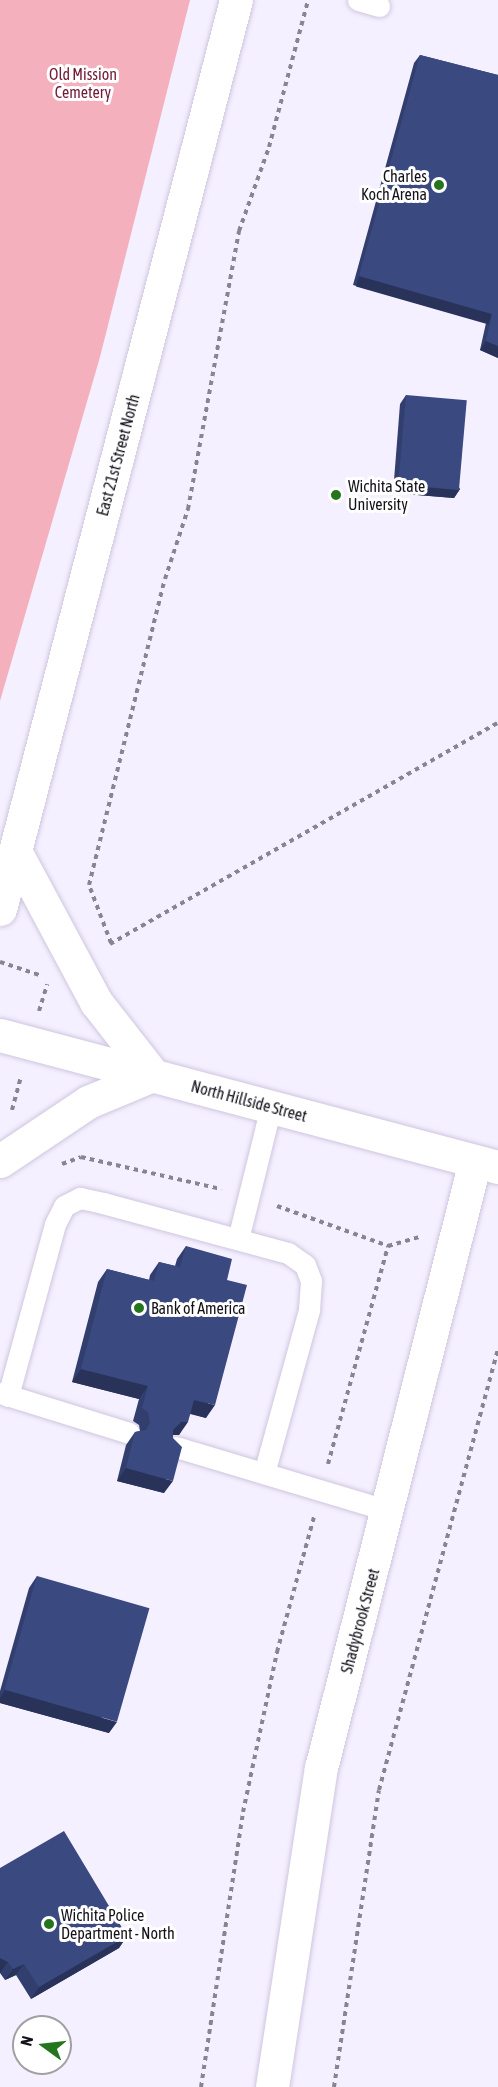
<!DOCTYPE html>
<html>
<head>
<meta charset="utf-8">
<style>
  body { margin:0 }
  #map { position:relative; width:498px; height:2087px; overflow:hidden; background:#f5f0ff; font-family:"Asap Condensed",sans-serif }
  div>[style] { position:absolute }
  .green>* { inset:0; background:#f4b0bd }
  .path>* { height:4px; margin-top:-2px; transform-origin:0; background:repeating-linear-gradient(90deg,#888490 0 4.5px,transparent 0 9px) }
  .roads { filter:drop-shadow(0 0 2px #cfc6df) drop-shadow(0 0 2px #cfc6df) }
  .lane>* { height:21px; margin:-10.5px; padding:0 10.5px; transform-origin:10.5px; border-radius:10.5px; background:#fff }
  .street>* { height:33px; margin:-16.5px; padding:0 16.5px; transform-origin:16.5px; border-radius:16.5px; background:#fff }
  .secondary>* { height:33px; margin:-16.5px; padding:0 16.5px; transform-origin:16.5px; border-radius:16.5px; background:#fff }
  .wall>* { inset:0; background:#323f6e }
  .shaded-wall>* { inset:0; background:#29335a; transform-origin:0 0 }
  .building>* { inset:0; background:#3a4980; transform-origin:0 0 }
  .dots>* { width:16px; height:16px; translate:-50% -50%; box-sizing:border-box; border:3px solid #fff; border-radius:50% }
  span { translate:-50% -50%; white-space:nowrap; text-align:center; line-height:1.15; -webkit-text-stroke:6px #fff; paint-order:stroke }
  .park-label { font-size:16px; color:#721a36 }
  .poi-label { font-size:16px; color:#141119 }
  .right { translate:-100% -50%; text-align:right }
  .left { translate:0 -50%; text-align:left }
  .street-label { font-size:16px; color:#141119 }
  .north { position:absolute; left:12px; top:2015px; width:60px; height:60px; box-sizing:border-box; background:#fff; border:2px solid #a1a0a3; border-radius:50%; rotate:285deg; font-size:16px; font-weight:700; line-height:24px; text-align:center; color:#141119 }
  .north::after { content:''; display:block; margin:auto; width:21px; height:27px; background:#25751e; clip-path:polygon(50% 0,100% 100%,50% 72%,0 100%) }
</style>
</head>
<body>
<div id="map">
  <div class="green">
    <div style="clip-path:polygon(0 0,190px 0,100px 357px,0 701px)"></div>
  </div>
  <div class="path">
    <div style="left:111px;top:943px;width:62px;rotate:-110.8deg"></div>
    <div style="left:89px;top:885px;width:315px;rotate:-76.1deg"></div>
    <div style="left:165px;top:579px;width:74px;rotate:-71.8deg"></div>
    <div style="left:188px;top:509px;width:283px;rotate:-79.6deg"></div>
    <div style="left:239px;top:231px;width:89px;rotate:-70.3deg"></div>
    <div style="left:269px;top:147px;width:152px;rotate:-75.1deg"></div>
    <div style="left:110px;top:944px;width:447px;rotate:-29.7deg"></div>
    <div style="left:0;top:962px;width:44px;rotate:18.4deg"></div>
    <div style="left:39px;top:1011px;width:28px;rotate:-73deg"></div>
    <div style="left:12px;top:1110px;width:34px;rotate:-75deg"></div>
    <div style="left:62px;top:1164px;width:20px;rotate:-20deg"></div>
    <div style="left:81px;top:1157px;width:144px;rotate:12.9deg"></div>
    <div style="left:277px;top:1206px;width:118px;rotate:19.8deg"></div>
    <div style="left:388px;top:1246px;width:33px;rotate:-16deg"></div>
    <div style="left:328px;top:1464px;width:226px;rotate:-74.6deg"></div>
    <div style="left:201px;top:2087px;width:278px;rotate:-81.3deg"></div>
    <div style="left:243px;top:1812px;width:164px;rotate:-78deg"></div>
    <div style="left:277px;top:1652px;width:140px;rotate:-74.7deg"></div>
    <div style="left:334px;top:2087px;width:300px;rotate:-81.4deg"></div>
    <div style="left:379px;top:1790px;width:458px;rotate:-74.9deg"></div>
  </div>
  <div class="roads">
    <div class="lane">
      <div style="left:358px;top:0;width:22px;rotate:16deg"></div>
      <div style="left:238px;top:1239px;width:136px;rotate:-76deg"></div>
      <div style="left:0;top:1393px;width:135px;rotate:17.2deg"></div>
      <div style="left:8px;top:1396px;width:178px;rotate:-74.7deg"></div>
      <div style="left:55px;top:1224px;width:20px;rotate:-63deg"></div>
      <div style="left:64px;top:1206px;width:18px;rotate:-27deg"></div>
      <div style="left:80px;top:1198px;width:24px;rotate:12deg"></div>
      <div style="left:103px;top:1203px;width:192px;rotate:15.1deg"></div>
      <div style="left:288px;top:1253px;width:21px;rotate:35deg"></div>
      <div style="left:305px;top:1265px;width:17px;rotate:69deg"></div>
      <div style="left:311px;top:1281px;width:29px;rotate:94deg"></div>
      <div style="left:309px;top:1310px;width:169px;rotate:105.4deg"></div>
      <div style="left:176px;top:1447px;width:222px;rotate:16.7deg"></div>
    </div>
    <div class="street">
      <div style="left:272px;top:2087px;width:323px;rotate:-81.3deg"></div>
      <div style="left:321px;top:1768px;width:626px;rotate:-75.76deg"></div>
    </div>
    <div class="secondary">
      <div style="left:0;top:909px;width:939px;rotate:-75.45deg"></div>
      <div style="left:0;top:1035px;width:515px;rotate:14.85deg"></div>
      <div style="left:0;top:1161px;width:106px;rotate:-33.8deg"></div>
      <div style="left:88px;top:1102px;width:70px;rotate:-22.6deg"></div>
      <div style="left:153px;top:1075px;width:93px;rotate:-128deg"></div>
      <div style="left:96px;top:1002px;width:169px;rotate:-118.2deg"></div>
    </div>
  </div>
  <div class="wall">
    <div style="clip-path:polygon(420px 55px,498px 75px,498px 358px,480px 350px,486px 323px,353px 285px,414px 63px)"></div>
    <div style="clip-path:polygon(406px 395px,460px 489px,454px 498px,393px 493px,400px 404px)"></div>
    <div style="clip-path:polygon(186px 1246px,227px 1280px,206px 1418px,190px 1414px,179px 1435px,173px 1435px,164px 1493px,117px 1481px,126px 1445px,135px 1432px,140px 1431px,139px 1425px,133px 1421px,139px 1399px,72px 1382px,98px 1282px,107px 1269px,149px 1280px,150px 1275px,159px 1262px,175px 1266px,177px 1259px)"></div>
    <div style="clip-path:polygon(37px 1576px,109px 1733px,0 1703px,0 1691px,29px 1588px)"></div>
    <div style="clip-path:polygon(0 1868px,127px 1936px,119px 1948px,31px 1999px,16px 1975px,5px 1980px,0 1973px)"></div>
  </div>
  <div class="shaded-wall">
    <div style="left:359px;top:276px;width:138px;height:11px;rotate:16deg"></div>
    <div style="clip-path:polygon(486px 341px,498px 346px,498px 358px,480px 350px)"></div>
    <div style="clip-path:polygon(399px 485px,460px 489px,454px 498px,393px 493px)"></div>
    <div style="clip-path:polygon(81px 1369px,148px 1386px,139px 1399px,72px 1382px)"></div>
    <div style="clip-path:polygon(194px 1400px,215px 1405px,206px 1418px,185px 1412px)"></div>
    <div style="clip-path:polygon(181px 1422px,188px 1422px,179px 1435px,173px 1435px,173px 1430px)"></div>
    <div style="clip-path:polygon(126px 1468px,173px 1481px,164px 1493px,117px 1481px)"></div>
    <div style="clip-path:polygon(5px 1690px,117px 1722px,109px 1733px,0 1703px,0 1698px)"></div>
    <div style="clip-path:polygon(127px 1936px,119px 1948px,31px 1999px,39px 1987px)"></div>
    <div style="clip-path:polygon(0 1958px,8px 1962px,0 1973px)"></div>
    <div style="clip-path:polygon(24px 1964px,16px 1975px,5px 1980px,13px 1969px)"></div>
  </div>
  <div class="building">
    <div style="clip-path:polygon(420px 55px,498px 75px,498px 346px,486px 341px,492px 314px,359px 276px)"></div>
    <div style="left:406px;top:395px;width:61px;height:90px;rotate:5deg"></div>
    <div style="clip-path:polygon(186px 1246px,232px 1259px,227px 1280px,247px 1285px,215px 1405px,194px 1400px,188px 1422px,181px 1422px,173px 1430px,173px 1438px,182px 1447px,173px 1481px,126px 1468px,135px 1432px,146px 1430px,150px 1423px,148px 1412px,142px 1408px,148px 1386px,81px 1369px,107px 1269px,154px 1281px,159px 1262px,180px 1267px)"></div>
    <div style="left:37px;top:1576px;width:117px;height:118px;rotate:16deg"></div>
    <div style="clip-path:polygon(64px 1831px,127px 1936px,39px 1987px,24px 1964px,13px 1969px,8px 1962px,0 1958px,0 1868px)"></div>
  </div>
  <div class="dots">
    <div style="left:439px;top:185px;background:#25751e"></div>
    <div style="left:336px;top:495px;background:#25751e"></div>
    <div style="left:139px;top:1308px;background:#25751e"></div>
    <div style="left:49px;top:1924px;background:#25751e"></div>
  </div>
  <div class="park-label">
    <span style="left:83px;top:83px">Old Mission<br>Cemetery</span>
  </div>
  <div class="poi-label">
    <span class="right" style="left:427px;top:185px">Charles<br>Koch Arena</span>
    <span class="left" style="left:348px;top:495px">Wichita State<br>University</span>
    <span class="left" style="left:151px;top:1308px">Bank of America</span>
    <span class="left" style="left:61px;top:1924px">Wichita Police<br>Department - North</span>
  </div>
  <div class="street-label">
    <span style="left:118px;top:455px;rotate:-75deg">East 21st Street North</span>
    <span style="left:249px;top:1101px;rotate:15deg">North Hillside Street</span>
    <span style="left:360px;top:1621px;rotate:-75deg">Shadybrook Street</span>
  </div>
  <div class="north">N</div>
</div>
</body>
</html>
